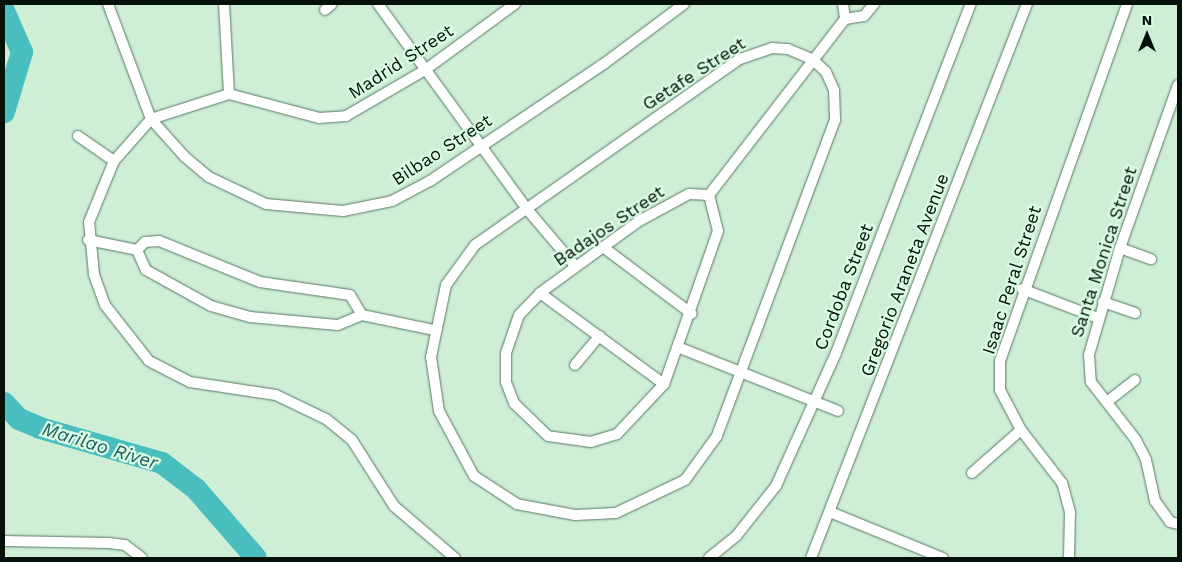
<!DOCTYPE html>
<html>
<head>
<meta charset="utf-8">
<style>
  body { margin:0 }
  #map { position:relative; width:1182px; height:562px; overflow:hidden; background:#ceefd6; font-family:"Work Sans",sans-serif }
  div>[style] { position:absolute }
  .river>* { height:22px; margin:-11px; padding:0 11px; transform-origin:11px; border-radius:11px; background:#49bebf }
  .roads { filter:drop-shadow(0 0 1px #587661) drop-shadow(0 0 1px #587661) }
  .street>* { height:10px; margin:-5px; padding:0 5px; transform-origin:5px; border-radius:5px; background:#fff }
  span { translate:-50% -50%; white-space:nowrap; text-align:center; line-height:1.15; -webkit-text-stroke:4.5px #dbfce3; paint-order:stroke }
  .street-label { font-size:18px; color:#061109 }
  .water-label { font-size:19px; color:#1e5e5f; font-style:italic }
  .frame { position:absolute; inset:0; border:5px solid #061109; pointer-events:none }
  .north { position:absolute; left:1122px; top:10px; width:50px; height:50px; -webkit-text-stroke:4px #dbfce3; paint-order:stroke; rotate:0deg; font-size:14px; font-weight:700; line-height:20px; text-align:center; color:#061109 }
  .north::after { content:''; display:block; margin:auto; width:18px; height:22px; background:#061109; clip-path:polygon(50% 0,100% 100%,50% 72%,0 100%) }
</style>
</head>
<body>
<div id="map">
  <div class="river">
    <div style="left:4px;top:11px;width:45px;rotate:66.3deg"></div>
    <div style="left:22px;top:52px;width:63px;rotate:106.7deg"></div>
    <div style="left:4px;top:403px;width:22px;rotate:47deg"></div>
    <div style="left:19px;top:419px;width:23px;rotate:23deg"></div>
    <div style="left:40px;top:428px;width:127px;rotate:16deg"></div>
    <div style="left:162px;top:463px;width:43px;rotate:37.4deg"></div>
    <div style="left:196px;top:489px;width:91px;rotate:49deg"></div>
  </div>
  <div class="roads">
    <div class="street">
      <div style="left:108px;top:4px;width:123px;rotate:69.5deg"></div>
      <div style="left:151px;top:119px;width:51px;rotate:48.2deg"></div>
      <div style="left:185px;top:157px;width:31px;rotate:40deg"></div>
      <div style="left:209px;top:177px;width:63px;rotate:25.3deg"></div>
      <div style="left:266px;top:204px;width:77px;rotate:5.2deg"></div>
      <div style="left:343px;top:211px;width:50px;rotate:-11.5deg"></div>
      <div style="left:392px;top:201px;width:43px;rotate:-27.8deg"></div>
      <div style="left:430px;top:181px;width:211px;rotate:-34deg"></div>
      <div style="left:605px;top:63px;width:99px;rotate:-36.8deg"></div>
      <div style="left:224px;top:4px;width:90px;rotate:86.8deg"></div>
      <div style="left:378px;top:4px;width:252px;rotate:54deg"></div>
      <div style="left:526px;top:208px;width:77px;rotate:49.7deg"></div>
      <div style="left:843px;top:4px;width:15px;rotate:82deg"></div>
      <div style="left:325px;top:10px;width:9px;rotate:-41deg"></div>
      <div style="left:845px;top:19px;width:19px;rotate:-9deg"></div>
      <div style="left:864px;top:16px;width:16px;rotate:-50deg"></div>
      <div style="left:772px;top:48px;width:16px;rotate:4deg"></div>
      <div style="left:788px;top:49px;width:26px;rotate:23deg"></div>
      <div style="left:812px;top:59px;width:19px;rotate:43deg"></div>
      <div style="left:826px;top:72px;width:20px;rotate:66deg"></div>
      <div style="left:834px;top:90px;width:30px;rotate:88deg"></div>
      <div style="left:835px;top:120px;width:337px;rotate:110.5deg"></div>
      <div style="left:717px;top:436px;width:54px;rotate:126deg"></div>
      <div style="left:685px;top:480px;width:76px;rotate:154.4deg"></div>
      <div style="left:616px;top:513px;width:41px;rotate:177.2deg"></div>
      <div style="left:575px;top:515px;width:59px;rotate:-169.3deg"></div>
      <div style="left:517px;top:504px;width:51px;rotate:-146.9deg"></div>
      <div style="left:474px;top:476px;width:74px;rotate:-118.3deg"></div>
      <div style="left:439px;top:411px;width:55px;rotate:-98.4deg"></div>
      <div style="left:431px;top:357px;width:74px;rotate:-78.2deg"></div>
      <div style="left:446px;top:285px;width:49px;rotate:-54.1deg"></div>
      <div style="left:475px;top:245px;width:324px;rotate:-35.1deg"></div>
      <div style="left:740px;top:59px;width:34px;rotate:-19deg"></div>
      <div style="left:1178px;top:85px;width:173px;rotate:109.6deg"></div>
      <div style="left:1120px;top:248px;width:111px;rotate:106.2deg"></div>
      <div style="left:1089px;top:355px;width:27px;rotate:86deg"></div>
      <div style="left:1091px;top:382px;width:73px;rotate:52.2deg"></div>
      <div style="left:1136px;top:440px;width:22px;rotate:63deg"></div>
      <div style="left:1146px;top:460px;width:42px;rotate:77.6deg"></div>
      <div style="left:1155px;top:501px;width:26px;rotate:54deg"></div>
      <div style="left:1170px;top:522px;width:8px;rotate:14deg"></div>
      <div style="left:78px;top:136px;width:44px;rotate:34.8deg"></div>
      <div style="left:689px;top:194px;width:20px;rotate:3deg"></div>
      <div style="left:709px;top:195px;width:37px;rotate:76deg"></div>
      <div style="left:718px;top:231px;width:162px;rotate:109.4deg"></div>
      <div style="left:664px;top:384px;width:69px;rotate:133.2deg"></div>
      <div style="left:617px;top:434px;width:27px;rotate:163deg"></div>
      <div style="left:591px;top:442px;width:43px;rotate:-172.1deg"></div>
      <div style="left:548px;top:436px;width:47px;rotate:-135.9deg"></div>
      <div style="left:514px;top:403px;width:22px;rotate:-111deg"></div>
      <div style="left:506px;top:382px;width:29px;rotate:-90deg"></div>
      <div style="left:506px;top:353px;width:40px;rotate:-71.1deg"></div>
      <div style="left:519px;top:315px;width:30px;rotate:-46deg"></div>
      <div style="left:540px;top:293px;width:122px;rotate:-36deg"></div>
      <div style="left:639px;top:221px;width:57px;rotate:-28.4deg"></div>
      <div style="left:709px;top:195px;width:222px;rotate:-52.3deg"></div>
      <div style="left:88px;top:240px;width:50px;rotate:11.5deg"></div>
      <div style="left:603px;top:247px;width:111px;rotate:37deg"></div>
      <div style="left:1120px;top:248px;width:33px;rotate:20deg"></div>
      <div style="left:1022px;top:289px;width:81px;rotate:20.9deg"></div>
      <div style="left:540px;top:293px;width:154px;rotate:36.3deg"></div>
      <div style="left:1103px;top:302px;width:34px;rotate:19deg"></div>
      <div style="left:362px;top:315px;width:23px;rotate:-121deg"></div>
      <div style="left:350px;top:295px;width:91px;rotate:-171.8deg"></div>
      <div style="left:260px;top:282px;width:109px;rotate:-157.9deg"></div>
      <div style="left:159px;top:241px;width:14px;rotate:176deg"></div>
      <div style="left:145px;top:242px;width:11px;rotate:135deg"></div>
      <div style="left:137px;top:250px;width:22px;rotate:66deg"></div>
      <div style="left:146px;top:270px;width:74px;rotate:29deg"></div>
      <div style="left:211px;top:306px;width:41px;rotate:15.8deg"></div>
      <div style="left:250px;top:317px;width:88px;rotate:5.2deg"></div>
      <div style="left:338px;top:325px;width:26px;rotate:-23deg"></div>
      <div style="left:362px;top:315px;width:74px;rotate:11.8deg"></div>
      <div style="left:680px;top:348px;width:170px;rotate:21.7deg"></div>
      <div style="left:575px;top:365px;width:38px;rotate:-50deg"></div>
      <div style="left:1108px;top:401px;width:34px;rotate:-38deg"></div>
      <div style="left:972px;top:473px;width:65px;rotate:-41.3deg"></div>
      <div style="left:830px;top:512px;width:122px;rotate:22.2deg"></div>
      <div style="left:4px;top:541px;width:105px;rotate:1.1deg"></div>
      <div style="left:109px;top:543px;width:16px;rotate:7deg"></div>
      <div style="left:125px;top:545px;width:21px;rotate:37deg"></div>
      <div style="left:455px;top:558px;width:80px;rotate:-139.6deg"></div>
      <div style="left:394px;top:506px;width:78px;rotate:-122.5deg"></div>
      <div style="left:352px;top:440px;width:33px;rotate:-141deg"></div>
      <div style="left:326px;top:419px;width:55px;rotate:-154.4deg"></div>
      <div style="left:276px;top:395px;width:87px;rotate:-171.4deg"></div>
      <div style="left:190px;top:382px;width:46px;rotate:-152.9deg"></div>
      <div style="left:149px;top:361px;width:71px;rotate:-128.2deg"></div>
      <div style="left:105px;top:305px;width:33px;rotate:-110deg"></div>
      <div style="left:94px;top:274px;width:52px;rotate:-95.5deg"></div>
      <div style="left:89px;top:222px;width:66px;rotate:-67.7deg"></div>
      <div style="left:114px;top:161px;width:56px;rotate:-48.6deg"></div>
      <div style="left:151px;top:119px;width:82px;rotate:-17.8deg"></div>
      <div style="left:229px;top:94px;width:93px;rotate:14.9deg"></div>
      <div style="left:319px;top:118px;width:27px;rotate:-4deg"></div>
      <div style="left:346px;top:116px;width:91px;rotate:-30.2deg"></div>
      <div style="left:425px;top:70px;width:112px;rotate:-36.3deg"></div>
      <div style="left:709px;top:558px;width:36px;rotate:-39deg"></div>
      <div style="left:737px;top:535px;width:63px;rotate:-51.5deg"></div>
      <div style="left:776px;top:486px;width:146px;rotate:-65.7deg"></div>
      <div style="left:836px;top:353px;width:374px;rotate:-68.9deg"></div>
      <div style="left:811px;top:558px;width:595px;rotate:-68.7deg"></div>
      <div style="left:1069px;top:558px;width:46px;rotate:-88.8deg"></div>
      <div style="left:1070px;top:512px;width:30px;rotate:-105deg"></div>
      <div style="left:1062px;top:483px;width:67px;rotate:-127.7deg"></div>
      <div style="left:1021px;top:430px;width:45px;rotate:-117.7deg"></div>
      <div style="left:1000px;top:390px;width:29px;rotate:-90deg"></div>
      <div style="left:1000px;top:361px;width:379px;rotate:-70.4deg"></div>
    </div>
  </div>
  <div class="street-label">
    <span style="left:401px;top:62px;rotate:-33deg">Madrid Street</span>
    <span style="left:694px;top:74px;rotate:-33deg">Getafe Street</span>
    <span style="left:442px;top:150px;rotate:-33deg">Bilbao Street</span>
    <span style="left:609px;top:226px;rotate:-34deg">Badajos Street</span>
    <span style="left:1104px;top:252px;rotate:-72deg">Santa Monica Street</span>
    <span style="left:905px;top:275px;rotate:-69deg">Gregorio Araneta Avenue</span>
    <span style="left:1012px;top:280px;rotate:-72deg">Isaac Peral Street</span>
    <span style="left:844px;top:287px;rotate:-69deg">Cordoba Street</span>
  </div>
  <div class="water-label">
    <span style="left:100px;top:446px;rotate:17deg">Marilao River</span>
  </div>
  <div class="frame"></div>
  <div class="north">N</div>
</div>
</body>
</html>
